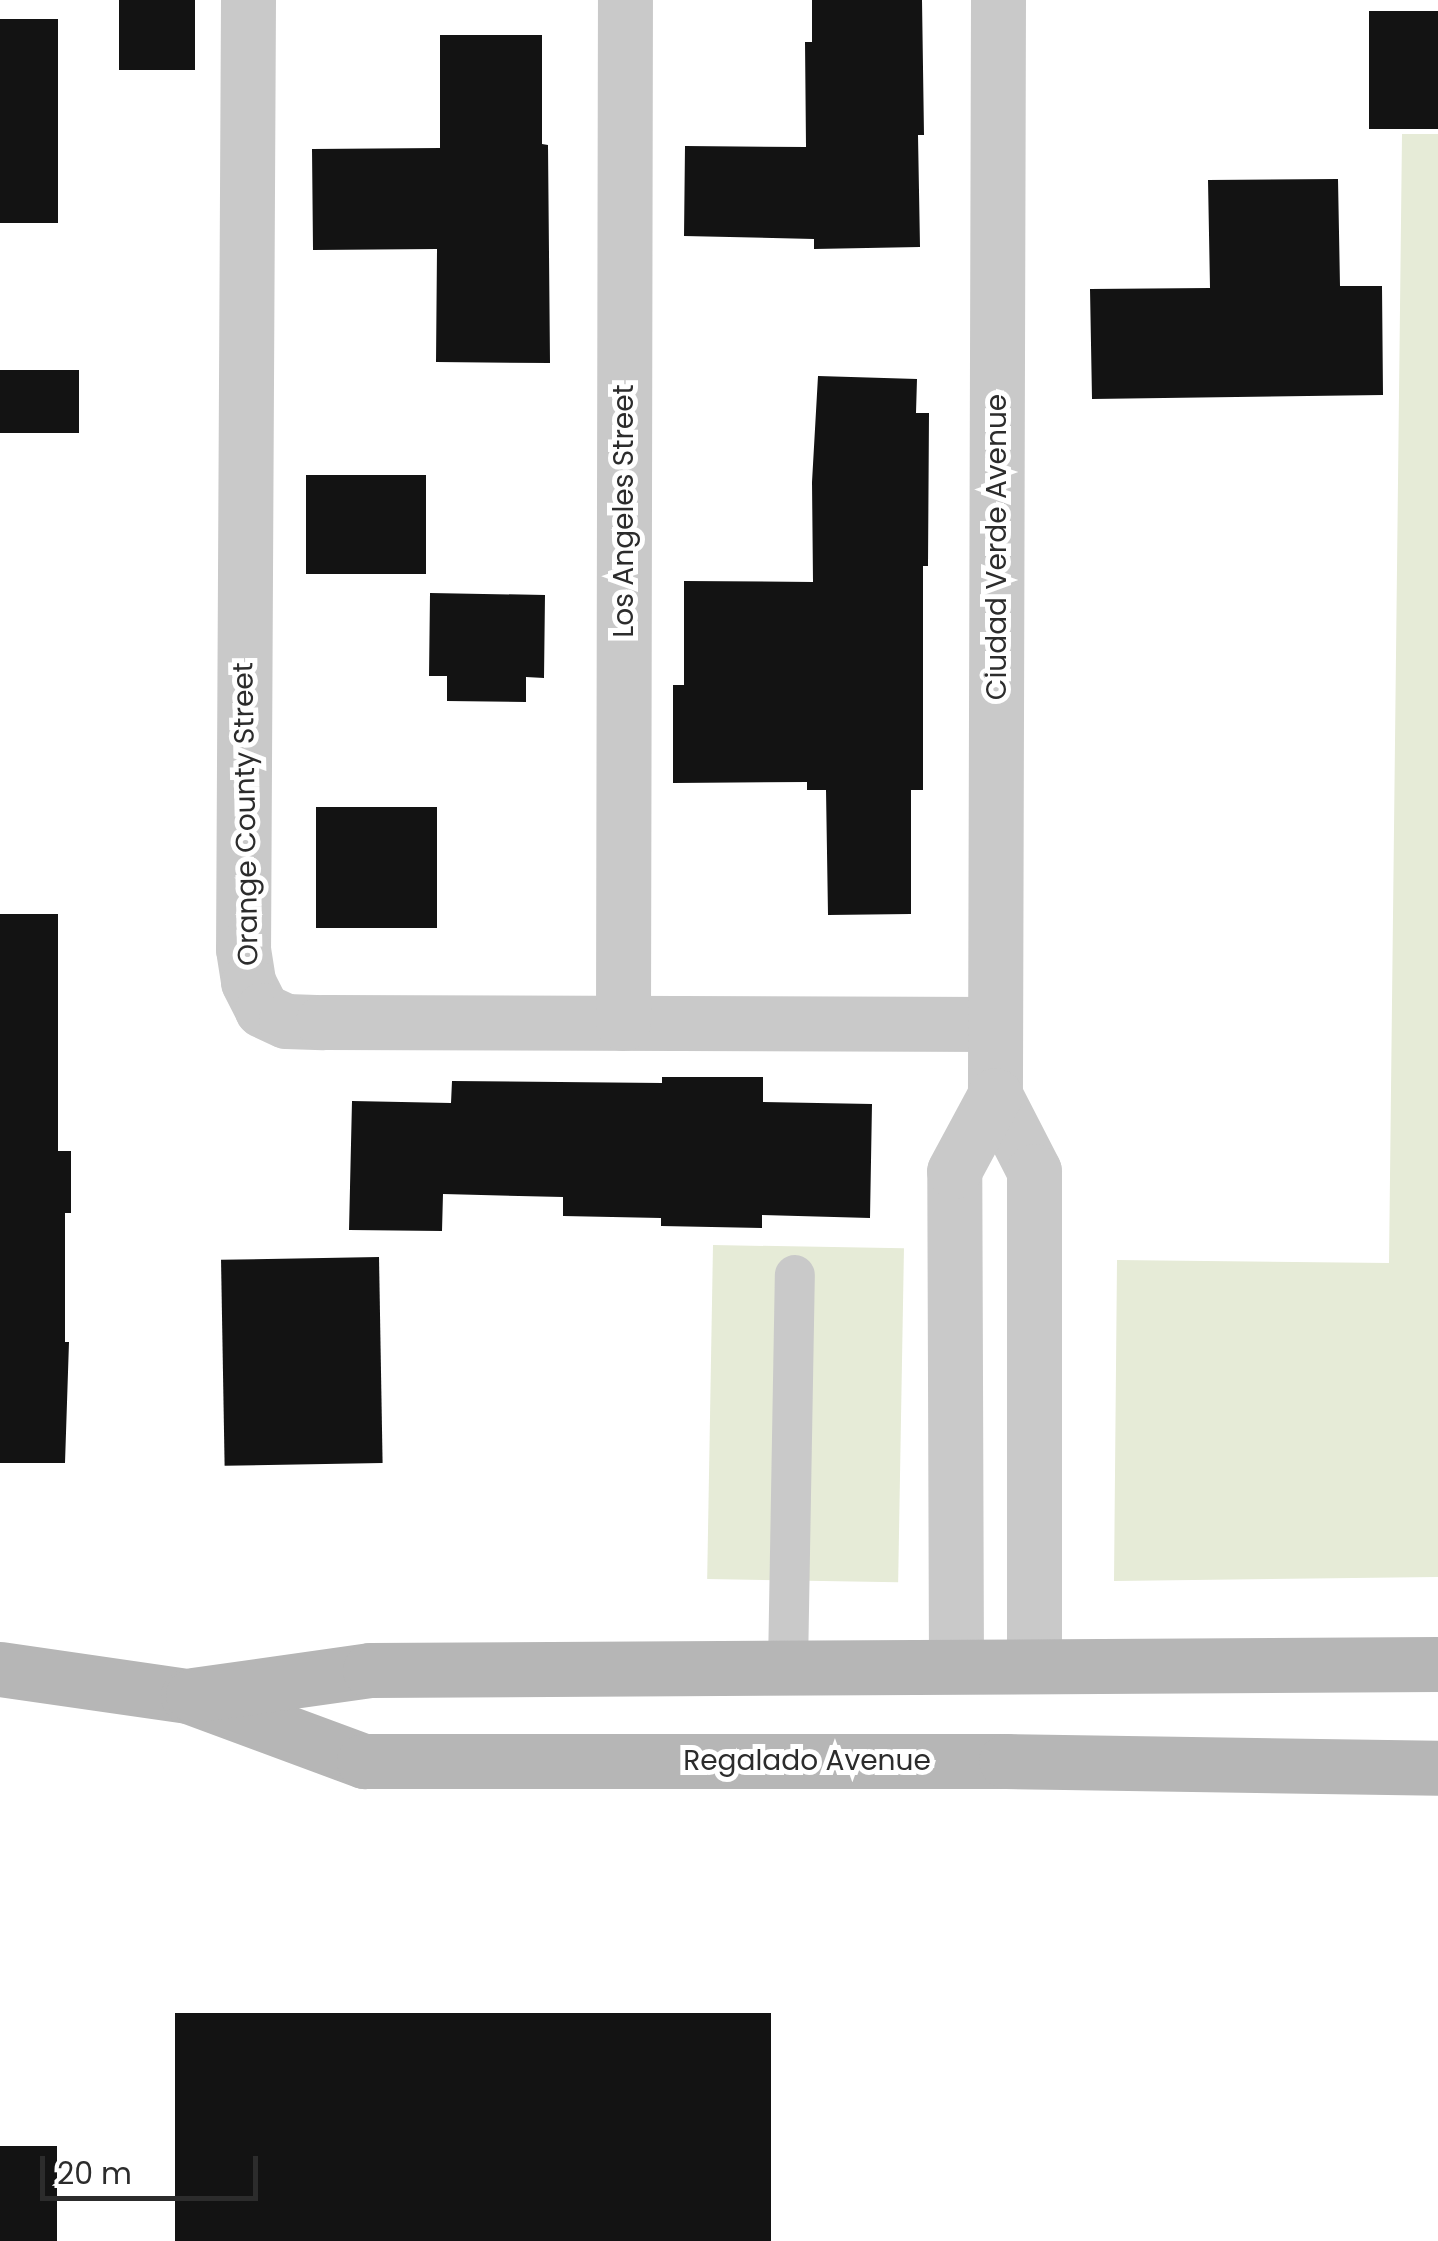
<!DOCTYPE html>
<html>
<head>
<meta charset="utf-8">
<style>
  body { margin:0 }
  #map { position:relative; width:1438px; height:2241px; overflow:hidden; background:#fff; font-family:Poppins,sans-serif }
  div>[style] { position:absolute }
  .green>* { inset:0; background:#e6ebd7; transform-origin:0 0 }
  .building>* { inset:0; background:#131313; transform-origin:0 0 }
  .service>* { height:40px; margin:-20px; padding:0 20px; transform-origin:20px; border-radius:20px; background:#c9c9c9 }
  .minor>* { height:55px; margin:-27.5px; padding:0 27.5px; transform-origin:27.5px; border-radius:27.5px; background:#c9c9c9 }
  .secondary>* { height:55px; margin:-27.5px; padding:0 27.5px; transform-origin:27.5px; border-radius:27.5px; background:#b6b6b6 }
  span { translate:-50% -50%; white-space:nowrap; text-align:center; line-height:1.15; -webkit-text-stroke:10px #fff; paint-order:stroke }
  .street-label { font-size:28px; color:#2c2c2c }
  .scale { position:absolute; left:40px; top:2156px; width:218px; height:45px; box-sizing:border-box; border:5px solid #2c2c2c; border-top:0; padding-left:12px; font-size:30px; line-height:35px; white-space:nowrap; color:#2c2c2c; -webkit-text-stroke:8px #fff; paint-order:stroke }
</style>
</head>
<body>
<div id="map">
  <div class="green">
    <div style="clip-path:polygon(1402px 134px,1438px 134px,1438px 1577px,1114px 1581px,1117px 1260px,1389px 1263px)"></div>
    <div style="left:713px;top:1245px;width:191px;height:334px;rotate:1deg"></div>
  </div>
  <div class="building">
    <div style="left:119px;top:0;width:76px;height:70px"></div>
    <div style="clip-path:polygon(812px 0,922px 0,924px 135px,918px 135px,920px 247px,814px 249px,814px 239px,684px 236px,685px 146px,806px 147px,805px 42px,812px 42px)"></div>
    <div style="left:1369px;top:11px;width:69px;height:118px"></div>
    <div style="left:0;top:19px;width:58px;height:204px"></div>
    <div style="clip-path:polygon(440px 35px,542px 35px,542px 144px,548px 145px,550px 363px,436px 362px,437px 249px,313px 250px,312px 149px,440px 148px)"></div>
    <div style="clip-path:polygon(1338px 179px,1340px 286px,1382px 286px,1383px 395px,1092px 399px,1090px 289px,1210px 288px,1208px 180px)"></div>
    <div style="left:0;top:370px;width:79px;height:63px"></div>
    <div style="clip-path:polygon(818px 376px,917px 379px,916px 413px,929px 413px,928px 566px,923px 566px,923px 790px,911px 790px,911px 914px,828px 915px,826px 790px,807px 790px,807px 782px,673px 783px,673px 685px,684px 685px,684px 581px,813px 582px,812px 482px)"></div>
    <div style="left:306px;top:475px;width:120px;height:99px"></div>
    <div style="clip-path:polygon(430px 593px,545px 595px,544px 678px,526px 677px,526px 702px,447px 701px,447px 676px,429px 676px)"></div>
    <div style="left:316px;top:807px;width:121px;height:121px"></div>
    <div style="clip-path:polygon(0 914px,58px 914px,58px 1151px,71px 1151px,71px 1213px,65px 1213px,65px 1342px,69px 1342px,65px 1463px,0 1463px)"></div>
    <div style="clip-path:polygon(662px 1077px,763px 1077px,763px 1102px,872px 1104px,870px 1218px,762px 1215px,762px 1228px,661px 1226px,661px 1218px,563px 1216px,563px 1197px,443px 1194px,442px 1231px,349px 1230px,352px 1101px,451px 1103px,452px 1081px,662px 1083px)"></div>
    <div style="left:379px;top:1257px;width:206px;height:158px;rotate:89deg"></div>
    <div style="left:175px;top:2013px;width:596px;height:228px"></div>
    <div style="left:0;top:2146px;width:57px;height:95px"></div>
  </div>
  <div class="service">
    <div style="left:788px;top:1667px;width:392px;rotate:-89deg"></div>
  </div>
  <div class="minor">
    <div style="left:248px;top:0;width:949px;rotate:90.3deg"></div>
    <div style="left:243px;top:949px;width:33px;rotate:81deg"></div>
    <div style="left:248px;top:982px;width:31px;rotate:63deg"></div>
    <div style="left:262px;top:1010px;width:26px;rotate:25deg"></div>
    <div style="left:286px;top:1021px;width:37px;rotate:2deg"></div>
    <div style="left:323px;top:1022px;width:672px;rotate:0.17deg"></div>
    <div style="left:998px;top:0;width:1095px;rotate:90.16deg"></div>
    <div style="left:995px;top:1095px;width:85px;rotate:62.8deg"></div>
    <div style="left:1034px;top:1171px;width:495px;rotate:90deg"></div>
    <div style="left:623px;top:1023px;width:1023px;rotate:-89.89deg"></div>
    <div style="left:956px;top:1666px;width:495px;rotate:-90.2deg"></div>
    <div style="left:954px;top:1171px;width:86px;rotate:-61.7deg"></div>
  </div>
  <div class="secondary">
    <div style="left:0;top:1669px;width:190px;rotate:8.2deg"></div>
    <div style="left:188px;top:1696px;width:188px;rotate:20.3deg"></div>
    <div style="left:364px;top:1761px;width:642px"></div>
    <div style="left:1006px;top:1761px;width:432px;rotate:0.9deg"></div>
    <div style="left:193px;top:1695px;width:179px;rotate:-8deg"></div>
    <div style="left:370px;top:1670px;width:1068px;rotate:-0.32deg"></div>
  </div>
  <div class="street-label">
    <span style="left:624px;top:511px;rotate:-90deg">Los Angeles Street</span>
    <span style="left:997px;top:547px;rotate:-90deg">Ciudad Verde Avenue</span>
    <span style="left:246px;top:814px;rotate:-91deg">Orange County Street</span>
    <span style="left:807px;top:1761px">Regalado Avenue</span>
  </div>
  <div class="scale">20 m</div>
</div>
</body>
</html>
